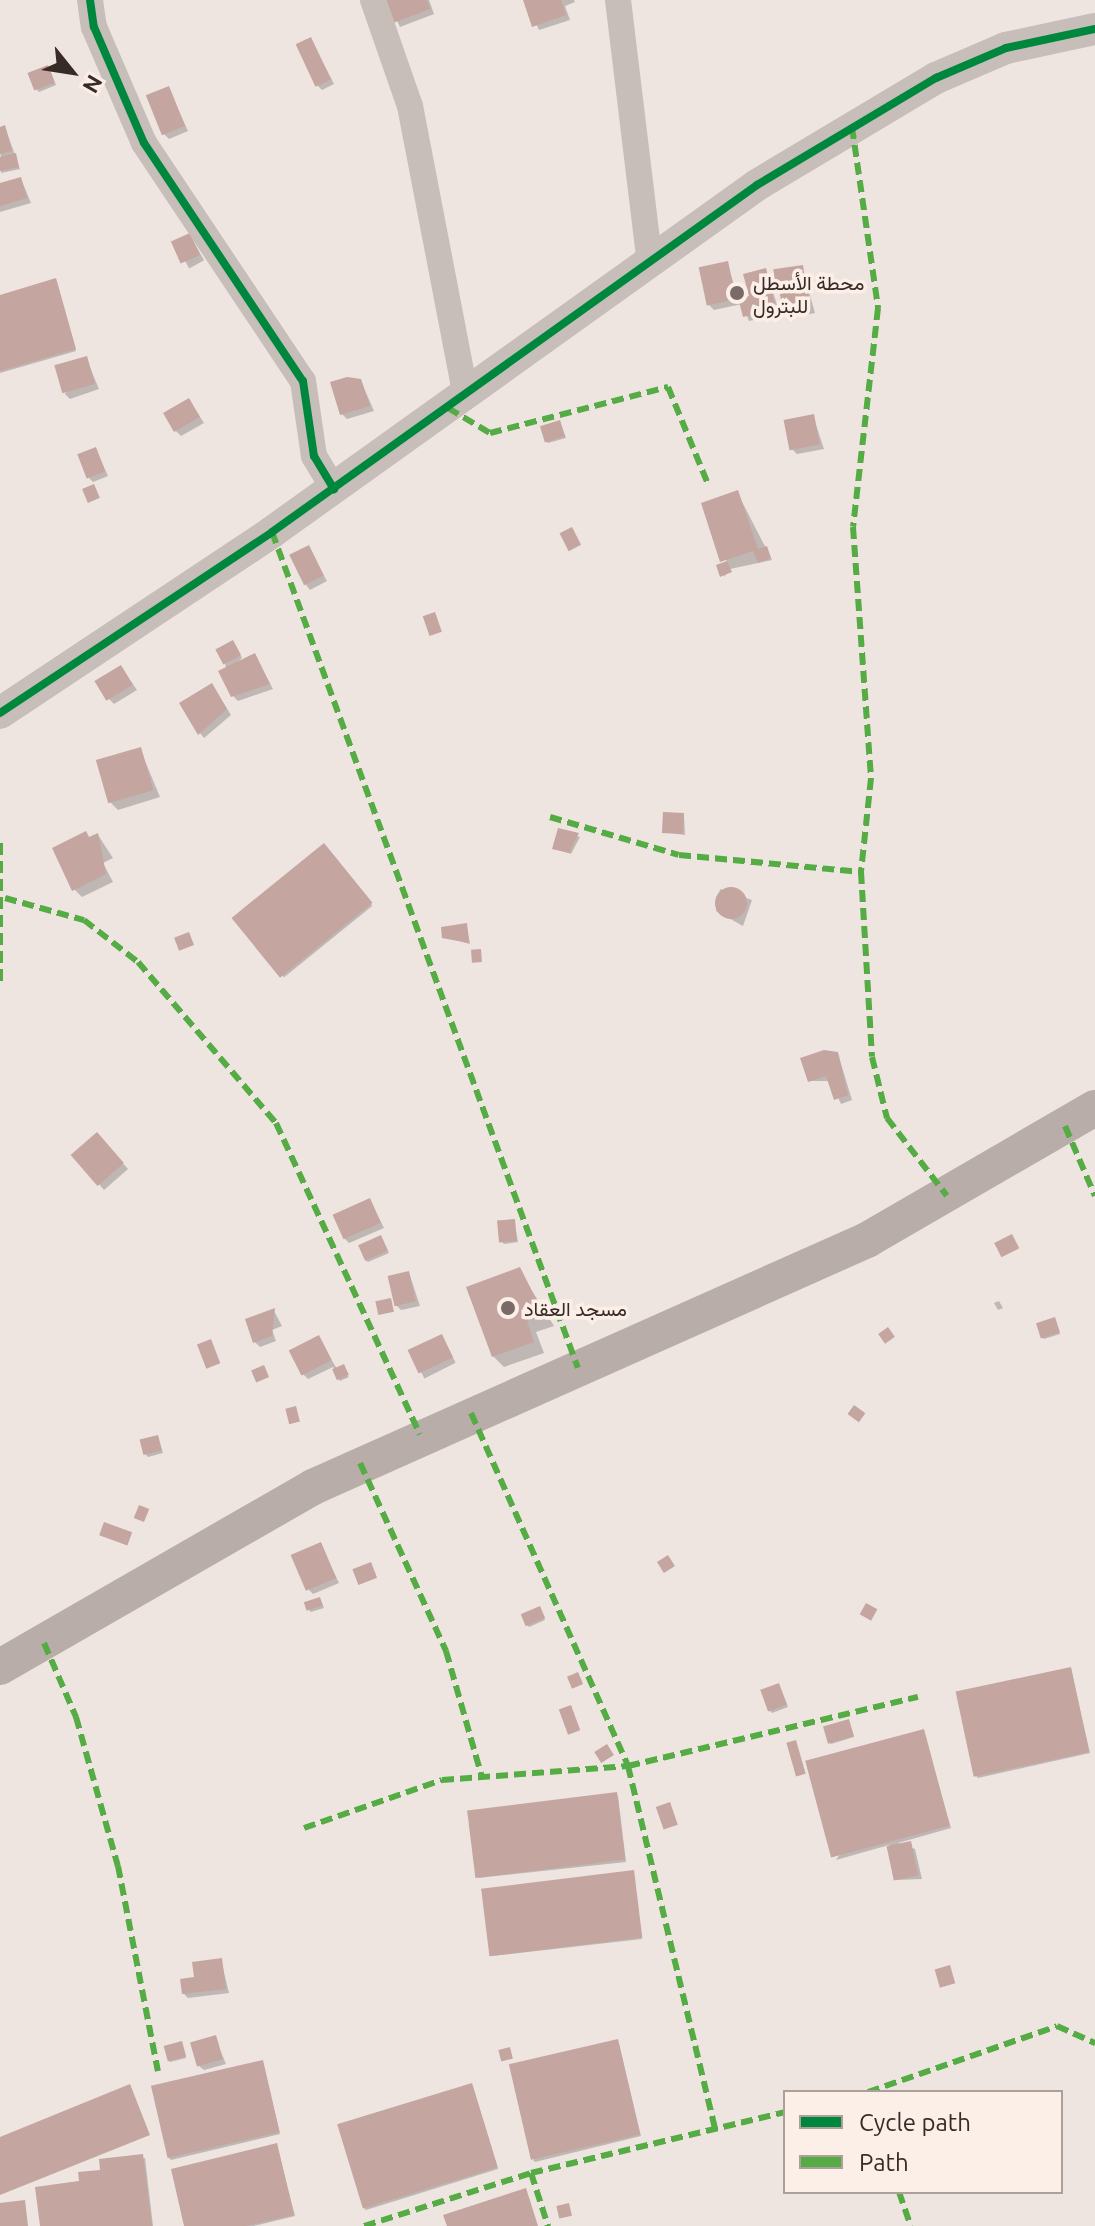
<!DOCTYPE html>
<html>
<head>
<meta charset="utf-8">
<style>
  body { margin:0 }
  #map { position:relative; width:1095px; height:2226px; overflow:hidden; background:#eee5e0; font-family:Ubuntu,Vazirmatn,sans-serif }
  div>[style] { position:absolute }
  .shadow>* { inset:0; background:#0003; transform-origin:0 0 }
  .building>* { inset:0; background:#c4a5a0; transform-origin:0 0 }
  .round { border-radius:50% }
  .minor>* { height:26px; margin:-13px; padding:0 13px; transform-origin:13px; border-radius:13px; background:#c7bdb9 }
  .tertiary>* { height:32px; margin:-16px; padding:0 16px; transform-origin:16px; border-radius:16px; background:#c7bdb9 }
  .secondary>* { height:36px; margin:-18px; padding:0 18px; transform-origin:18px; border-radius:18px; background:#b8ada9 }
  .quiet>* { height:6px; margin-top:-3px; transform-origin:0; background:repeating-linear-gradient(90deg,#55ab44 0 12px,transparent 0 18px) }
  .cycleway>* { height:8px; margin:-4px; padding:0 4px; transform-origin:4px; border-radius:4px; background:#00873e }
  .dots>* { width:22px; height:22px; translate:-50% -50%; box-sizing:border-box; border:4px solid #fbefe7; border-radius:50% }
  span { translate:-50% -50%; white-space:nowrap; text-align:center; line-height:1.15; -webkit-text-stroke:7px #fbefe7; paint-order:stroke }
  .poi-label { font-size:20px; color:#382a27 }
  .left { translate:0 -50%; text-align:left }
  .legend { position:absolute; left:783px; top:2090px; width:280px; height:104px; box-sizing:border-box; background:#fbefe7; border:2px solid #ada09a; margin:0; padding:10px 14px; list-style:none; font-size:24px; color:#382a27 }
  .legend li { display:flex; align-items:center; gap:16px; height:40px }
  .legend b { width:40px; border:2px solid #ada09a }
  .north { position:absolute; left:32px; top:32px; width:80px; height:80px; -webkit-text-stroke:6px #fbefe7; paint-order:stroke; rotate:120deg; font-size:22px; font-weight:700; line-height:32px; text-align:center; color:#382a27 }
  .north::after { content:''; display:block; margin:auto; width:28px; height:36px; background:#382a27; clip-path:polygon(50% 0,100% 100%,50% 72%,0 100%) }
</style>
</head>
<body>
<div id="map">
  <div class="shadow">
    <div style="clip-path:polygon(387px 0,429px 0,434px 14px,400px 27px)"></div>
    <div style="clip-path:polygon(525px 0,574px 0,575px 2px,565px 6px,570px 20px,539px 30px)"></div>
    <div style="clip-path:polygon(311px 39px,334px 84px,322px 90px,317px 85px)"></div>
    <div style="clip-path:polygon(50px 70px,56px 85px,39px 92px,37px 90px)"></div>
    <div style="clip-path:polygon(168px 88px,188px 131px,169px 139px,164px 134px)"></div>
    <div style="clip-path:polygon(5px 127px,20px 169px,1px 173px,0 129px)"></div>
    <div style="clip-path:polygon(21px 179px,31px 203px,0 212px,0 185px)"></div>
    <div style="left:190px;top:235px;width:29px;height:17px;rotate:61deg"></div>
    <div style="clip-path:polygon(727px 263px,739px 300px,751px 298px,766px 270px,780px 314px,749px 321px,742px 304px,714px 310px,709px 305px)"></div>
    <div style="clip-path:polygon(802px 267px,815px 313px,790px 318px,778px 284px)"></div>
    <div style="clip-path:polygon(57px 283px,76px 351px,0 373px,0 297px)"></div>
    <div style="clip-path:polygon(86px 358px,99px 389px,70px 399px,65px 394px)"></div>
    <div style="clip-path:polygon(361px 381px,374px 411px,347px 419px,342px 414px)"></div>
    <div style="clip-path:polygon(189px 400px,204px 423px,181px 436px,176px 431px)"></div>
    <div style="clip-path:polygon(813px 416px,824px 449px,797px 454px,792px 449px)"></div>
    <div style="clip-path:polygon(560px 422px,566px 438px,548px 443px,546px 441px)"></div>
    <div style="clip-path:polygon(96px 450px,108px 476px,93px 482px,88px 477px)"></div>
    <div style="clip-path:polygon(737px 492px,772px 560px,730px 569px,724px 577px)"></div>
    <div style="clip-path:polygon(308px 548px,327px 581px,310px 590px,306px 585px)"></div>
    <div style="clip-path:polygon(235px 644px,242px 658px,232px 667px,255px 656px,273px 689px,238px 701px,233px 696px,225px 664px)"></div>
    <div style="clip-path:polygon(121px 667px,137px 690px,114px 704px,109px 699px)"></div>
    <div style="clip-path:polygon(216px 691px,231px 715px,204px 738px,200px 733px)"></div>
    <div style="clip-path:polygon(140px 749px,160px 797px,118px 810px,110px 802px)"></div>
    <div style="clip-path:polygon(684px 815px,685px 835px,664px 832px)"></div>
    <div style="clip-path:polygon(559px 830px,580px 837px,571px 854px,554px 848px)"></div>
    <div style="clip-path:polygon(98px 835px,113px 858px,103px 863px,113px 882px,82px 897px,74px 889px)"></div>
    <div style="left:324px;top:846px;width:77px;height:114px;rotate:51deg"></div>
    <div style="clip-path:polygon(720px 889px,752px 900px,743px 926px,716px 911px)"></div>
    <div style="clip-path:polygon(467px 926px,470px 944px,444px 937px)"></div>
    <div style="clip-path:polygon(838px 1054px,852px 1100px,841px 1104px,830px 1081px,810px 1081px)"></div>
    <div style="clip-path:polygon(102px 1140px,128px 1169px,104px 1190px,74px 1155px)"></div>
    <div style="clip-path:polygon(370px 1201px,384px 1228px,349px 1243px,344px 1238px)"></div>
    <div style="clip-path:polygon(514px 1221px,518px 1242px,504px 1244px,502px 1242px)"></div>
    <div style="clip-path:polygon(382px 1240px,389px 1253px,368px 1262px,366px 1261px)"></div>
    <div style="clip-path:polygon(519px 1270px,554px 1326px,536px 1332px,544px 1353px,504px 1367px,493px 1356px)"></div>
    <div style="clip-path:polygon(409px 1273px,420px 1306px,401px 1310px,396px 1305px)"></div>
    <div style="clip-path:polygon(999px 1301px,1003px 1308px,998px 1310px,994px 1303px)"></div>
    <div style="clip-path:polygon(274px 1311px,282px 1326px,272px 1330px,276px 1341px,260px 1347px,255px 1342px)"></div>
    <div style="clip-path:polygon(1055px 1319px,1060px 1334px,1044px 1339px,1042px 1337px)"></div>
    <div style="left:442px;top:1336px;width:30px;height:35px;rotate:63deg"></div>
    <div style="clip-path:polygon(318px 1337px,337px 1369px,349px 1377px,340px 1381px,333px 1367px,308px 1379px,303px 1374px)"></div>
    <div style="clip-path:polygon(158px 1437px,163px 1453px,148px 1457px,146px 1455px)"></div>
    <div style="clip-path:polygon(320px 1544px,339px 1583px,313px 1594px,308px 1589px)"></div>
    <div style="clip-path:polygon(320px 1599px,324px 1608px,311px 1612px,309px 1610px)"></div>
    <div style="clip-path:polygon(541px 1610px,545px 1620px,529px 1627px,527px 1625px)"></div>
    <div style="clip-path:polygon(1071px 1669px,1090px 1753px,978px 1778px,976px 1776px)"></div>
    <div style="clip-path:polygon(780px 1687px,788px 1707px,772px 1713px,770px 1711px)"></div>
    <div style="clip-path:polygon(848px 1721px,854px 1737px,831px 1744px,829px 1742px)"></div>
    <div style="clip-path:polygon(923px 1731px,951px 1828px,898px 1843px,915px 1849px,922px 1879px,897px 1880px,889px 1845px,836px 1860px)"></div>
    <div style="clip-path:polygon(618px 1796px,626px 1862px,478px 1878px,616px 1794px)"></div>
    <div style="clip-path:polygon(633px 1872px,642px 1939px,492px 1956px)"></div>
    <div style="clip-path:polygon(221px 1960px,229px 1993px,188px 1998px,183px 1993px,196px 1978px)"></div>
    <div style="clip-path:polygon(215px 2038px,226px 2064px,204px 2070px,199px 2066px)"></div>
    <div style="clip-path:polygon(182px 2043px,186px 2058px,170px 2062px,168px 2060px)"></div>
    <div style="clip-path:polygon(619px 2044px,641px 2136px,535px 2162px,533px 2160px)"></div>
    <div style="clip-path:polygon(262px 2062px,280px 2134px,171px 2160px,169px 2158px)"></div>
    <div style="clip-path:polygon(473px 2087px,498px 2169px,366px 2210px,364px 2208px)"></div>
    <div style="clip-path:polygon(277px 2145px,295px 2216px,254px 2226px,186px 2226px)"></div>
    <div style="clip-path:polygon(145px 2158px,153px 2226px,42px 2226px,81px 2183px)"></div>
  </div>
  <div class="building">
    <div style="clip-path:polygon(385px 0,427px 0,430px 9px,393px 23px)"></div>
    <div style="clip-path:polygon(523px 0,561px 0,566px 15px,532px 27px)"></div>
    <div style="left:311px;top:37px;width:47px;height:17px;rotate:65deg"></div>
    <div style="left:48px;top:65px;width:19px;height:22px;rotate:69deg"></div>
    <div style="left:169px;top:86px;width:43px;height:25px;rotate:68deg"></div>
    <div style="clip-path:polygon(5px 125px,12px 151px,0 154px,0 127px)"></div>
    <div style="clip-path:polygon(16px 153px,19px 167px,0 171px,0 157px)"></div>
    <div style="clip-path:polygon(21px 177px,27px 198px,0 206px,0 183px)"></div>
    <div style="left:190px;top:233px;width:24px;height:21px;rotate:66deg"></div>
    <div style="left:728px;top:261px;width:39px;height:30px;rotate:78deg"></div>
    <div style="left:803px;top:265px;width:15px;height:30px;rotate:82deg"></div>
    <div style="clip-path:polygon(766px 268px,776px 309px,743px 317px,738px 298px,749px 296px,743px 274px)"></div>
    <div style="clip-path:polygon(56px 278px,76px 349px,0 371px,0 295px)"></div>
    <div style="left:806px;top:281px;width:28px;height:28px;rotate:80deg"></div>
    <div style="left:87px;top:356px;width:29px;height:34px;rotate:74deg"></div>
    <div style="clip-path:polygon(347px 377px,361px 379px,370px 406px,340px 415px,330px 382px)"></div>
    <div style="left:189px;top:398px;width:22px;height:30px;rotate:60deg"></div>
    <div style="left:814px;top:414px;width:31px;height:31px;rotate:79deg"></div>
    <div style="left:560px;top:420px;width:17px;height:21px;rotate:73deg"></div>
    <div style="left:96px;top:447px;width:26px;height:20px;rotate:69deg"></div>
    <div style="left:94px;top:484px;width:15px;height:13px;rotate:67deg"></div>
    <div style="clip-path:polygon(738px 490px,758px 549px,767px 546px,771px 558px,758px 563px,753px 551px,720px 562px,701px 503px)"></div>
    <div style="left:572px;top:527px;width:20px;height:14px;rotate:63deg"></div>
    <div style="left:309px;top:545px;width:34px;height:22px;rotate:64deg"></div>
    <div style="clip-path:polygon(727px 561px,732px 572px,720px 577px,716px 565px)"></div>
    <div style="left:435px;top:612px;width:21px;height:13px;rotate:71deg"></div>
    <div style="left:233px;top:640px;width:17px;height:20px;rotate:62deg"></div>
    <div style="clip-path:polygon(255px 653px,270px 684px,231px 697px,218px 671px)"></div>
    <div style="left:121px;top:665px;width:23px;height:31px;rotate:59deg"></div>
    <div style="clip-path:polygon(212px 683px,227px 709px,198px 735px,179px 703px)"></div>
    <div style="left:141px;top:747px;width:45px;height:47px;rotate:74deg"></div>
    <div style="left:663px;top:812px;width:21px;height:21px;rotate:3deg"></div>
    <div style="clip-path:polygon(558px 828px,579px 833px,569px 853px,552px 849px)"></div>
    <div style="clip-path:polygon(86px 831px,89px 837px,98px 833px,106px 874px,72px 891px,52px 848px)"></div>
    <div style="left:324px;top:843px;width:77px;height:119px;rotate:51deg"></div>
    <div class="round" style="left:715px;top:887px;width:32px;height:32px"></div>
    <div style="clip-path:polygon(467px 923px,469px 943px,442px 938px,441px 927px)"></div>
    <div style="left:189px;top:932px;width:14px;height:16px;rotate:69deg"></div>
    <div style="left:481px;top:949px;width:13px;height:10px;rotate:86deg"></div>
    <div style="clip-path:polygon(824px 1050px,838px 1052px,848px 1095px,834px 1100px,826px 1076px,808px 1082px,800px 1058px)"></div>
    <div style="left:97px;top:1132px;width:41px;height:35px;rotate:49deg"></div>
    <div style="left:370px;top:1198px;width:27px;height:41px;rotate:66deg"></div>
    <div style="left:515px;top:1219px;width:22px;height:18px;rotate:85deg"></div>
    <div style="left:1012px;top:1234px;width:16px;height:20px;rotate:63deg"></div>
    <div style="left:381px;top:1235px;width:17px;height:25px;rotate:66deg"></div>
    <div style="clip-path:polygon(520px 1267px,544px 1315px,527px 1321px,534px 1342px,492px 1357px,466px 1287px)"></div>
    <div style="left:409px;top:1271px;width:31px;height:22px;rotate:77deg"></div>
    <div style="left:391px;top:1298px;width:14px;height:16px;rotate:78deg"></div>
    <div style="clip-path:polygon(275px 1308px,272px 1336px,253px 1343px,245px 1319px)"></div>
    <div style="left:1055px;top:1317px;width:16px;height:20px;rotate:72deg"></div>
    <div style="left:888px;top:1327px;width:12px;height:12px;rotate:55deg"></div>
    <div style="left:442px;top:1334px;width:26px;height:38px;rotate:65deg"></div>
    <div style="left:319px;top:1335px;width:28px;height:34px;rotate:63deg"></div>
    <div style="left:211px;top:1339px;width:26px;height:15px;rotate:69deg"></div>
    <div style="left:344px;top:1364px;width:12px;height:13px;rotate:66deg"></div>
    <div style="left:264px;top:1365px;width:13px;height:14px;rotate:67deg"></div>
    <div style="left:854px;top:1405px;width:14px;height:11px;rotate:36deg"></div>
    <div style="left:296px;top:1406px;width:16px;height:11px;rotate:76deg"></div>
    <div style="left:158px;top:1435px;width:16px;height:19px;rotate:76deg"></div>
    <div style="left:139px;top:1505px;width:11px;height:14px;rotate:22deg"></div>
    <div style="left:104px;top:1522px;width:30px;height:14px;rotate:20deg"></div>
    <div style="left:321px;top:1542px;width:39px;height:33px;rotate:67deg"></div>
    <div style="left:668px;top:1555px;width:13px;height:13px;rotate:58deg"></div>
    <div style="left:371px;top:1562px;width:17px;height:20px;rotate:69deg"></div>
    <div style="left:320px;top:1597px;width:9px;height:17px;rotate:72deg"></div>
    <div style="left:866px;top:1603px;width:13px;height:13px;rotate:29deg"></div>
    <div style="left:540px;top:1606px;width:13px;height:21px;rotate:67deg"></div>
    <div style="left:1071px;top:1667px;width:87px;height:118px;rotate:78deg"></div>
    <div style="left:578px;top:1672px;width:13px;height:12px;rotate:67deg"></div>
    <div style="left:779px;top:1683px;width:23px;height:20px;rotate:70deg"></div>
    <div style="left:571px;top:1705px;width:27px;height:13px;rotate:70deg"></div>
    <div style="left:849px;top:1719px;width:18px;height:27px;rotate:74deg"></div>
    <div style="left:924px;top:1729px;width:100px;height:123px;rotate:75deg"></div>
    <div style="left:796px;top:1740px;width:35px;height:10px;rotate:74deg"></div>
    <div style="left:607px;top:1744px;width:13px;height:15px;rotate:58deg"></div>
    <div style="left:617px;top:1792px;width:68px;height:151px;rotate:83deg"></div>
    <div style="left:670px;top:1802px;width:24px;height:15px;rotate:71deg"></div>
    <div style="left:911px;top:1841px;width:35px;height:25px;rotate:78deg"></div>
    <div style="left:634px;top:1870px;width:68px;height:154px;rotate:83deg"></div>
    <div style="clip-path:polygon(222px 1958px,226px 1989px,182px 1994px,180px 1979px,194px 1977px,192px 1962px)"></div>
    <div style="left:950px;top:1965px;width:19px;height:16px;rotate:74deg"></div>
    <div style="left:216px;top:2035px;width:25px;height:27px;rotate:74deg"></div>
    <div style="left:618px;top:2039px;width:98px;height:112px;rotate:77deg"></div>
    <div style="left:182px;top:2041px;width:16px;height:19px;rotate:75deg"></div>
    <div style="left:510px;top:2047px;width:12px;height:12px;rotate:76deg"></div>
    <div style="left:263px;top:2060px;width:74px;height:115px;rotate:77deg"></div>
    <div style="left:472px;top:2083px;width:88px;height:141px;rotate:73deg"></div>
    <div style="clip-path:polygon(130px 2084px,150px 2135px,0 2195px,0 2137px)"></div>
    <div style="clip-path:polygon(277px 2143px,294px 2215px,246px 2226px,184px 2226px,171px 2169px)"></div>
    <div style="clip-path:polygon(143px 2154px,152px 2226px,40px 2226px,35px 2187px,79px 2181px,78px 2172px,100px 2170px,99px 2159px)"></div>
    <div style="clip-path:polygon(526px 2188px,538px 2226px,447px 2226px,443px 2215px)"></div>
    <div style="clip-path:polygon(25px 2200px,28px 2226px,0 2226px,0 2203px)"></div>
    <div style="left:569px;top:2203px;width:13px;height:13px;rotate:77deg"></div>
  </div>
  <div class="minor">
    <div style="left:90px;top:0;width:27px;rotate:82deg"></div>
    <div style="left:94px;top:27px;width:126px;rotate:66.7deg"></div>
    <div style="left:144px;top:143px;width:286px;rotate:56.3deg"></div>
    <div style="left:303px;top:381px;width:76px;rotate:81.7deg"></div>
    <div style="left:314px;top:456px;width:39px;rotate:59deg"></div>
    <div style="left:373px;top:0;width:112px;rotate:70.8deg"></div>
    <div style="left:410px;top:106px;width:295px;rotate:79.1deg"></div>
    <div style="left:618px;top:0;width:258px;rotate:83.1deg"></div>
  </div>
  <div class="tertiary">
    <div style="left:0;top:713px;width:327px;rotate:-33.6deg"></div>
    <div style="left:272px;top:532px;width:596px;rotate:-35.58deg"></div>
    <div style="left:757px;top:185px;width:209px;rotate:-30.9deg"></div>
    <div style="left:936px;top:78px;width:76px;rotate:-23.2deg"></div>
    <div style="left:1006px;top:48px;width:91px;rotate:-12.1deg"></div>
  </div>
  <div class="secondary">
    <div style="left:0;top:1667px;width:361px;rotate:-29.9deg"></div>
    <div style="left:313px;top:1487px;width:607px;rotate:-24.03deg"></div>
    <div style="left:867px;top:1240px;width:263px;rotate:-30.1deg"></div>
  </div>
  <div class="quiet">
    <div style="left:852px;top:127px;width:183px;rotate:81.8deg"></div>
    <div style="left:878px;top:308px;width:220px;rotate:96.5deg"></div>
    <div style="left:853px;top:527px;width:252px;rotate:85.9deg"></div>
    <div style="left:871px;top:778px;width:95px;rotate:96.1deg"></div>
    <div style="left:861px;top:872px;width:185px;rotate:86.6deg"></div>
    <div style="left:872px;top:1057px;width:63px;rotate:76.2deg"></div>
    <div style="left:887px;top:1118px;width:98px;rotate:52.4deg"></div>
    <div style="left:448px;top:408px;width:49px;rotate:30.8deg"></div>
    <div style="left:490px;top:433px;width:184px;rotate:-14.5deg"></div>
    <div style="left:668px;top:387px;width:105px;rotate:67.6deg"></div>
    <div style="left:272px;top:532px;width:890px;rotate:69.9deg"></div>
    <div style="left:550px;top:817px;width:134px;rotate:16.4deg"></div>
    <div style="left:679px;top:855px;width:183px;rotate:5.3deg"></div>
    <div style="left:0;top:843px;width:142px;rotate:90deg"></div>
    <div style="left:5px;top:898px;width:82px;rotate:15.6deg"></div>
    <div style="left:84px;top:920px;width:68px;rotate:37.9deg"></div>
    <div style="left:138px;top:962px;width:212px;rotate:49.4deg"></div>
    <div style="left:276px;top:1123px;width:343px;rotate:65.2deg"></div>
    <div style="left:1065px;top:1126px;width:76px;rotate:66.8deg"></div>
    <div style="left:471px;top:1413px;width:386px;rotate:66deg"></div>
    <div style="left:628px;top:1766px;width:373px;rotate:76.5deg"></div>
    <div style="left:360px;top:1463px;width:207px;rotate:65.4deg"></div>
    <div style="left:446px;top:1651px;width:131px;rotate:74.1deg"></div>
    <div style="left:44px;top:1643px;width:81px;rotate:66.6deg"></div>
    <div style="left:76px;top:1717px;width:155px;rotate:74.3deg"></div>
    <div style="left:118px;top:1866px;width:209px;rotate:79deg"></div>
    <div style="left:304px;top:1828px;width:146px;rotate:-19.2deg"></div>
    <div style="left:442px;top:1780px;width:187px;rotate:-4.3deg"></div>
    <div style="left:628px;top:1766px;width:298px;rotate:-13.4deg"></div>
    <div style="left:868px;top:2092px;width:200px;rotate:-19.2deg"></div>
    <div style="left:1057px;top:2026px;width:42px;rotate:24.1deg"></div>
    <div style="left:531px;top:2173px;width:56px;rotate:72.2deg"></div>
    <div style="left:899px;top:2192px;width:36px;rotate:71deg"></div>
    <div style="left:364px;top:2226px;width:175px;rotate:-17.6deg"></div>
    <div style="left:531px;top:2173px;width:261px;rotate:-13.5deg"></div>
  </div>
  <div class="cycleway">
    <div style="left:90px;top:0;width:27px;rotate:82deg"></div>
    <div style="left:94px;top:27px;width:126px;rotate:66.7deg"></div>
    <div style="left:144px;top:143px;width:286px;rotate:56.3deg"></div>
    <div style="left:303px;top:381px;width:76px;rotate:81.7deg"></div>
    <div style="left:314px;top:456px;width:39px;rotate:59deg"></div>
    <div style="left:0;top:713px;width:327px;rotate:-33.6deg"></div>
    <div style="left:272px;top:532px;width:596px;rotate:-35.58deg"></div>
    <div style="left:757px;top:185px;width:209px;rotate:-30.9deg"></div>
    <div style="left:936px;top:78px;width:76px;rotate:-23.2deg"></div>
    <div style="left:1006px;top:48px;width:91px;rotate:-12.1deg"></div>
  </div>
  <div class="dots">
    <div style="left:737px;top:293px;background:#786b68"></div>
    <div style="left:508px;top:1308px;background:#786b68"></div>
  </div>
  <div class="poi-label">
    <span class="left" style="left:753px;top:294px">محطة الأسطل<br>للبترول</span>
    <span class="left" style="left:524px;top:1308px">مسجد العقاد</span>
  </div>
  <ul class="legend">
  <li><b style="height:10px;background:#00873e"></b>Cycle path</li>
  <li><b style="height:10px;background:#55ab44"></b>Path</li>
  </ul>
  <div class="north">N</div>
</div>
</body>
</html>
